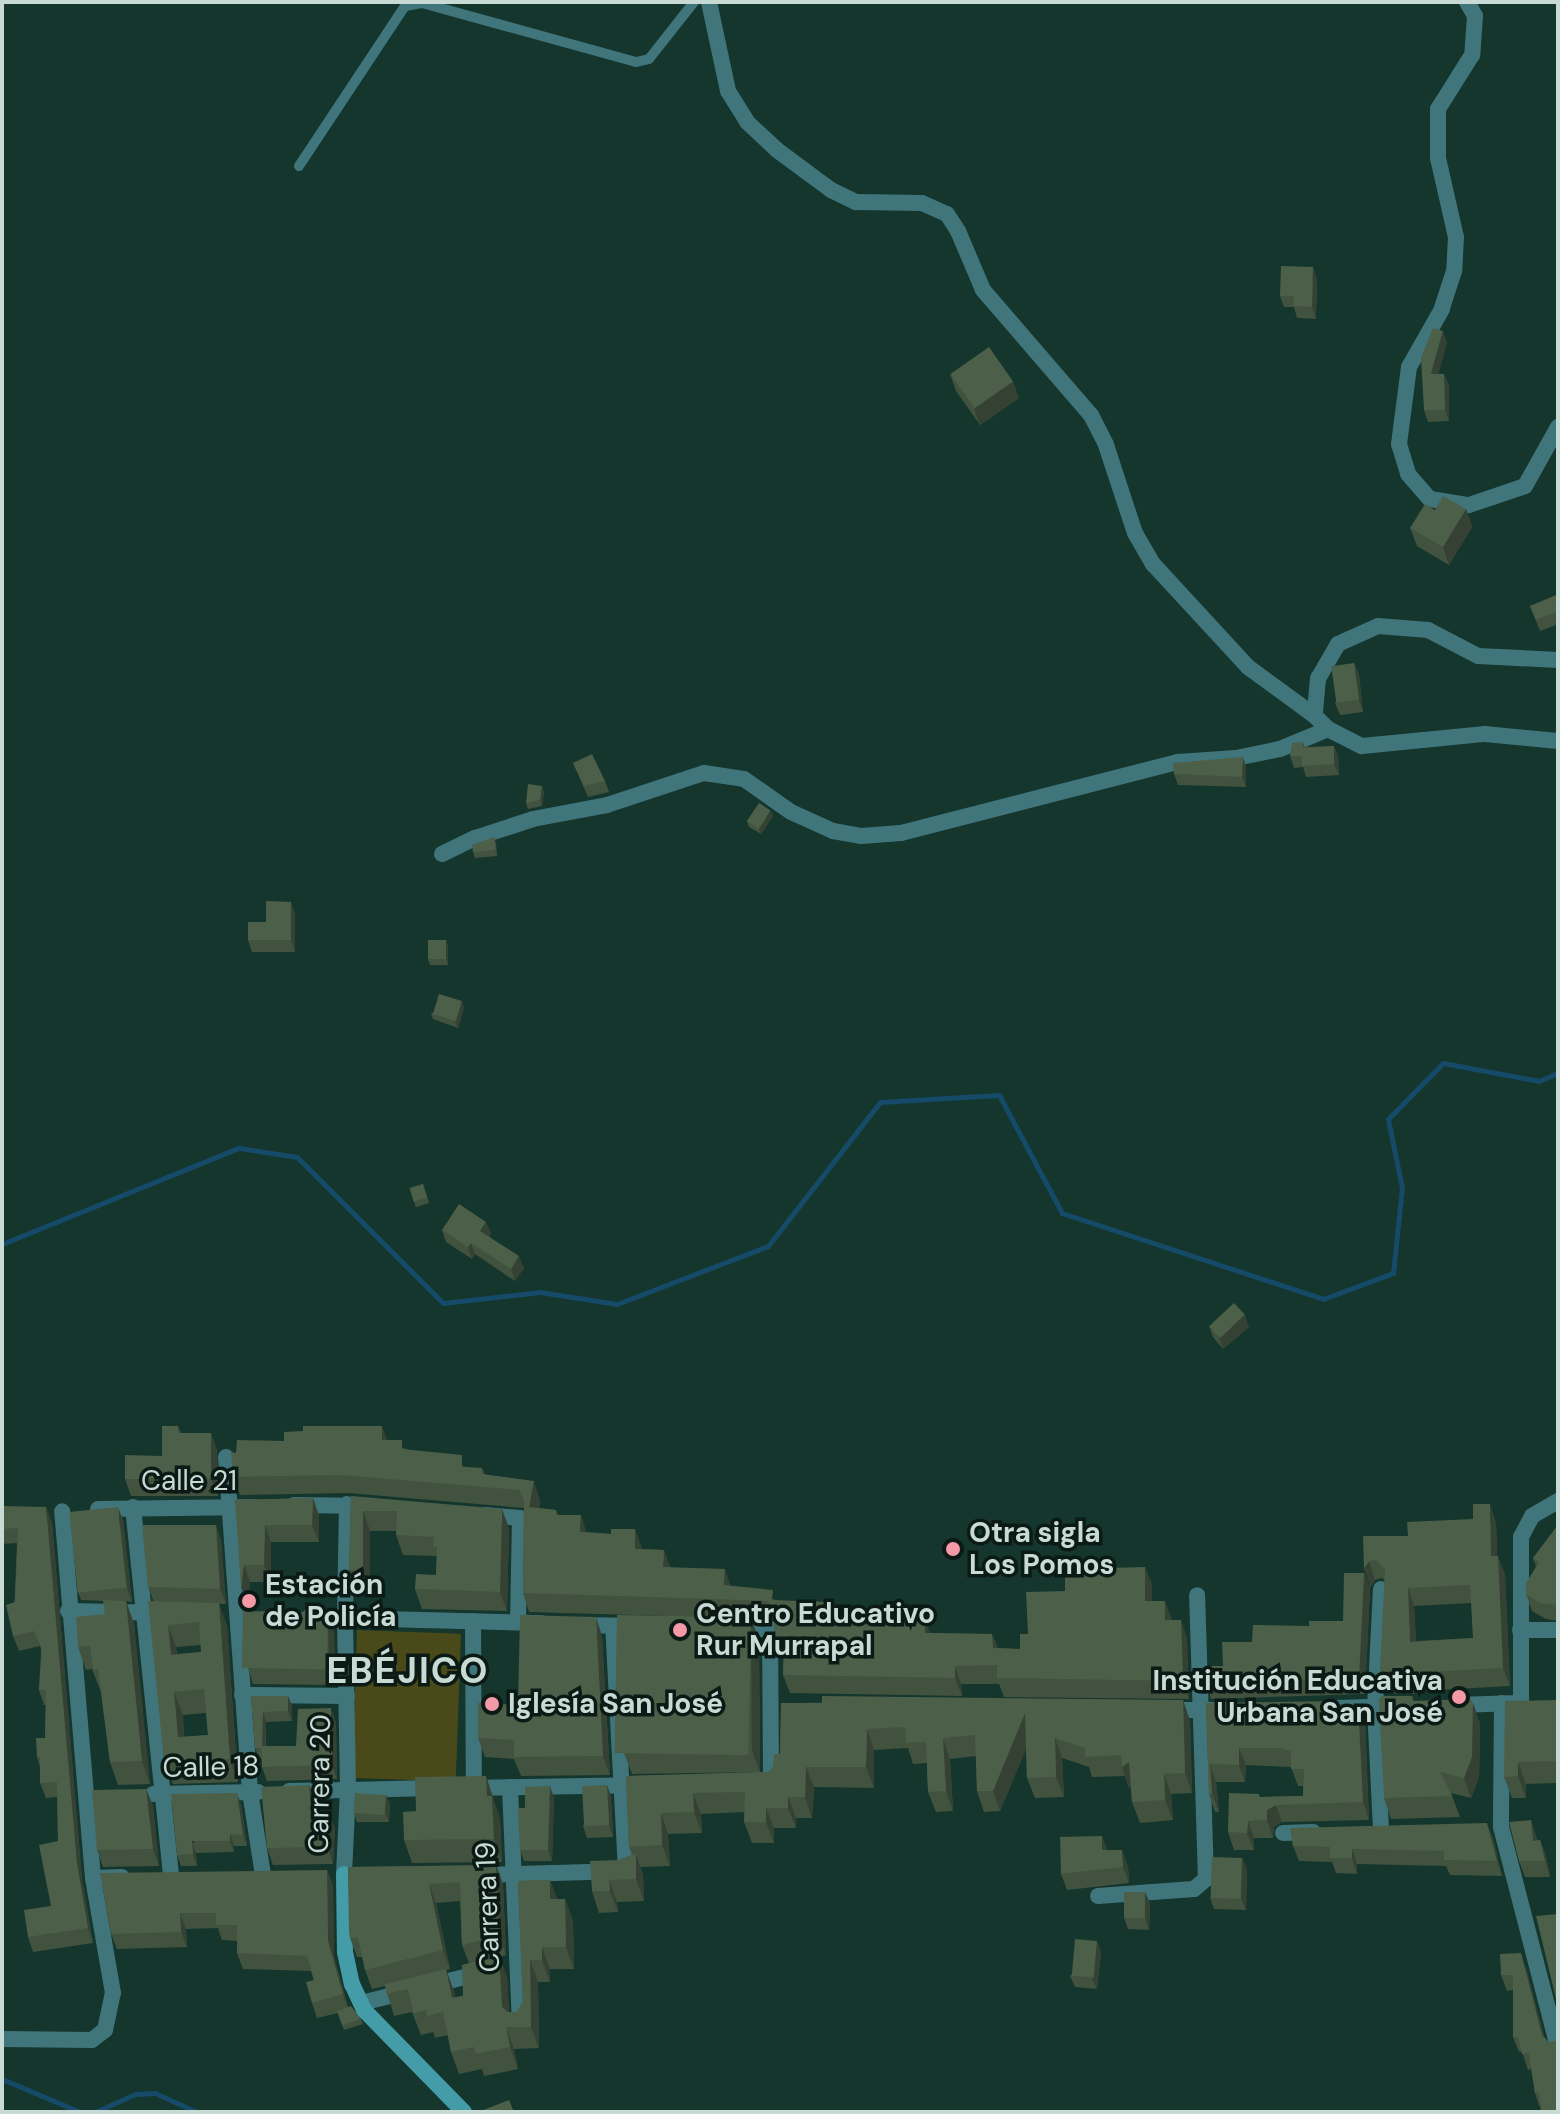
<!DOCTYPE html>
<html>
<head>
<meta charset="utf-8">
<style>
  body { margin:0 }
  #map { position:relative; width:1560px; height:2114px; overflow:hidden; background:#14362d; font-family:"DM Sans",sans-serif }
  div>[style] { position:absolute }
  .green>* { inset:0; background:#494919; transform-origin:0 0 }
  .stream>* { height:5px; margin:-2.5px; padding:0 2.5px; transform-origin:2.5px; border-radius:2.5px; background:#154a69 }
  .service>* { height:10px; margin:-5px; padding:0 5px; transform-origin:5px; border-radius:5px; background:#41757c }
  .pedestrian>* { height:16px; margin:-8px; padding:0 8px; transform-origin:8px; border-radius:8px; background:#41757c }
  .minor>* { height:16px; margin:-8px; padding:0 8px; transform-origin:8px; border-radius:8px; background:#41757c }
  .tertiary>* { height:16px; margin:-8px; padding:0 8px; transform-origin:8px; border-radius:8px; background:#41757c }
  .secondary>* { height:16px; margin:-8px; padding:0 8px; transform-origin:8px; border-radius:8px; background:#449ca8 }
  .wall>* { inset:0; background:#41523f; transform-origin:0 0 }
  .shaded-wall>* { inset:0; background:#354233 }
  .building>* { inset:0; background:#4c5f49; transform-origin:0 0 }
  .dots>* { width:22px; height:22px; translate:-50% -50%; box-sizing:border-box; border:4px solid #0c1a16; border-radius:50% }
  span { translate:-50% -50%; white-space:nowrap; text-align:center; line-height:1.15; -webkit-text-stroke:7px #0c1a16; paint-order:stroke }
  .street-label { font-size:28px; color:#c7dad4 }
  .poi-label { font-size:28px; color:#c7dad4; font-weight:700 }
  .left { translate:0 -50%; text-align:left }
  .right { translate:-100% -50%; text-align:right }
  .district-label { font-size:36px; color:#c7dad4; font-weight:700; letter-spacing:2px }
  .frame { position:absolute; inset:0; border:4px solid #c7dad4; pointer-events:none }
</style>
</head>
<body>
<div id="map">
  <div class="green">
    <div style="left:357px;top:1630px;width:104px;height:148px;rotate:2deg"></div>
  </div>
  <div class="stream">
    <div style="left:2px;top:1244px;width:256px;rotate:-22.1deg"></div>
    <div style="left:239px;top:1148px;width:59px;rotate:8.8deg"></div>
    <div style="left:297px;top:1157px;width:206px;rotate:45deg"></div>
    <div style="left:443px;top:1303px;width:98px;rotate:-6.5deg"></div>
    <div style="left:540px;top:1292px;width:78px;rotate:8.9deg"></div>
    <div style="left:617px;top:1304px;width:162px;rotate:-21deg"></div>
    <div style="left:768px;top:1246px;width:182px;rotate:-52.1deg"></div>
    <div style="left:880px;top:1102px;width:119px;rotate:-3.4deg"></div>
    <div style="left:999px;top:1095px;width:134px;rotate:61.9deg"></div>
    <div style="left:1062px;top:1213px;width:275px;rotate:18.2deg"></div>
    <div style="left:1323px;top:1299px;width:75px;rotate:-20.4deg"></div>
    <div style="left:1393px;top:1273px;width:85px;rotate:-84deg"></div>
    <div style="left:1402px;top:1188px;width:70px;rotate:-101.5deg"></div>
    <div style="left:1388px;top:1119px;width:78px;rotate:-45.5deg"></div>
    <div style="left:1443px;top:1063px;width:98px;rotate:10.6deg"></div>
    <div style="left:1539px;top:1081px;width:21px;rotate:-23deg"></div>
    <div style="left:2px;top:2079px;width:85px;rotate:22.9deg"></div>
    <div style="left:95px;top:2112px;width:44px;rotate:-24.2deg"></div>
    <div style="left:135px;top:2094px;width:20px;rotate:-3deg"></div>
    <div style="left:155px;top:2093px;width:46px;rotate:24.3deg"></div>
  </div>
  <div class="service">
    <div style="left:299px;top:166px;width:192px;rotate:-56.5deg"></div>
    <div style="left:405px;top:6px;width:17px;rotate:-10deg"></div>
    <div style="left:422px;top:3px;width:222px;rotate:15.4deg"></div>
    <div style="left:636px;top:62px;width:13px;rotate:-13deg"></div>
    <div style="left:649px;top:59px;width:73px;rotate:-51.7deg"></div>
  </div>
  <div class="pedestrian">
    <div style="left:1520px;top:1630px;width:38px"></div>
    <div style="left:242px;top:1695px;width:105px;rotate:0.5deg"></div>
  </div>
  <div class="minor">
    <div style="left:709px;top:2px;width:91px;rotate:77.9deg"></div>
    <div style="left:728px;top:91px;width:36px;rotate:58deg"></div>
    <div style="left:747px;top:122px;width:41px;rotate:43deg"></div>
    <div style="left:777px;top:150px;width:67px;rotate:36.5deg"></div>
    <div style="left:831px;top:190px;width:28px;rotate:26deg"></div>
    <div style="left:856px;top:202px;width:66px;rotate:0.9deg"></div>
    <div style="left:922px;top:203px;width:27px;rotate:24deg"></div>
    <div style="left:947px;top:214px;width:20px;rotate:57deg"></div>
    <div style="left:958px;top:231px;width:64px;rotate:67deg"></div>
    <div style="left:983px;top:290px;width:165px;rotate:49.2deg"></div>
    <div style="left:1091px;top:415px;width:34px;rotate:63deg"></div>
    <div style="left:1106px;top:445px;width:93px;rotate:71.8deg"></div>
    <div style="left:1135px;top:533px;width:36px;rotate:60deg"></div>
    <div style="left:1153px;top:564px;width:140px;rotate:47.3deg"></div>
    <div style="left:1248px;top:667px;width:83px;rotate:36.2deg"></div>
    <div style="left:442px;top:854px;width:37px;rotate:-26deg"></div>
    <div style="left:475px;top:838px;width:61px;rotate:-18.1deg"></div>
    <div style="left:533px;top:819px;width:75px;rotate:-10.7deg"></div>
    <div style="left:607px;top:805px;width:102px;rotate:-18.3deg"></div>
    <div style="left:704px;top:773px;width:40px;rotate:8.5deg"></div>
    <div style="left:744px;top:779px;width:57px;rotate:35.1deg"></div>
    <div style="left:791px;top:812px;width:46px;rotate:24.3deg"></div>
    <div style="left:833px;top:831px;width:28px;rotate:10deg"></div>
    <div style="left:861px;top:836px;width:40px;rotate:-4.3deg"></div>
    <div style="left:901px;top:833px;width:286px;rotate:-14.4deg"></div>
    <div style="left:1178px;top:762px;width:58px;rotate:-3.9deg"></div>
    <div style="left:1236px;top:758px;width:45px;rotate:-11.6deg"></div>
    <div style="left:1280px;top:749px;width:52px;rotate:-22.6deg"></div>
    <div style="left:226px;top:1457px;width:336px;rotate:85.9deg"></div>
    <div style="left:250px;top:1792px;width:84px;rotate:81.1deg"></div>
    <div style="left:294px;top:1505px;width:77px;rotate:0.7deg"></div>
    <div style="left:133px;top:1507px;width:371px;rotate:84.1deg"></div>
    <div style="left:98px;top:1509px;width:157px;rotate:-0.7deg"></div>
    <div style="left:485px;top:1515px;width:35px;rotate:5deg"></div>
    <div style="left:520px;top:1518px;width:104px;rotate:91.1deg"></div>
    <div style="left:1381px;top:1589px;width:118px;rotate:92.9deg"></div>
    <div style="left:1375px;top:1707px;width:123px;rotate:87.2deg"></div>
    <div style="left:68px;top:1611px;width:102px;rotate:1.1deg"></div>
    <div style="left:309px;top:1617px;width:36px;rotate:2deg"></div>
    <div style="left:345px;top:1618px;width:114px;rotate:-89deg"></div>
    <div style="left:473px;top:1621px;width:167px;rotate:89.7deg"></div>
    <div style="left:1502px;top:1703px;width:124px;rotate:90.5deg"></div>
    <div style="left:1501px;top:1827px;width:227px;rotate:75.5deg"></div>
    <div style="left:510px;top:1787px;width:237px;rotate:87.6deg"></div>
    <div style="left:289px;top:1791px;width:59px;rotate:-1deg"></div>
    <div style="left:153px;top:1794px;width:105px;rotate:-1.1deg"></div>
    <div style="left:1283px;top:1833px;width:30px;rotate:-2deg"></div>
    <div style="left:481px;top:1875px;width:145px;rotate:-1.6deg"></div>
    <div style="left:626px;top:1871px;width:245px;rotate:-93deg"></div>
    <div style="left:93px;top:1878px;width:29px;rotate:-2deg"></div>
    <div style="left:1098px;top:1896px;width:96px;rotate:-4.2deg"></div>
    <div style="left:1194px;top:1889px;width:16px;rotate:-40deg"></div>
    <div style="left:1206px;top:1879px;width:284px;rotate:-91.8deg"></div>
    <div style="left:429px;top:1986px;width:57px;rotate:-14.3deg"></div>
    <div style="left:361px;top:2003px;width:46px;rotate:-13.7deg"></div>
    <div style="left:2px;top:2039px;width:90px;rotate:0.6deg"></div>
    <div style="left:92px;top:2040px;width:16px;rotate:-38deg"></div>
    <div style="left:105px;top:2030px;width:38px;rotate:-78deg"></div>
    <div style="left:113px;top:1993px;width:117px;rotate:-99.9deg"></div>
    <div style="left:93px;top:1878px;width:368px;rotate:-94.8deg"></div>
  </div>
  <div class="tertiary">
    <div style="left:1467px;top:2px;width:16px;rotate:60deg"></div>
    <div style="left:1475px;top:16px;width:39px;rotate:94deg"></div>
    <div style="left:1472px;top:55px;width:64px;rotate:122.2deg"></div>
    <div style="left:1438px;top:109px;width:49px;rotate:90deg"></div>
    <div style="left:1438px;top:158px;width:81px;rotate:77.2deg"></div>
    <div style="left:1456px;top:237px;width:34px;rotate:93deg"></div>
    <div style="left:1454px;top:271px;width:40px;rotate:108deg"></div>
    <div style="left:1442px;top:309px;width:67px;rotate:119.6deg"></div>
    <div style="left:1409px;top:367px;width:78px;rotate:97.4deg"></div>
    <div style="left:1399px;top:444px;width:31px;rotate:73deg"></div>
    <div style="left:1408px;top:474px;width:33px;rotate:49deg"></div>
    <div style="left:1430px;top:499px;width:39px;rotate:9deg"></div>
    <div style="left:1469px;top:505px;width:59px;rotate:-18.7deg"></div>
    <div style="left:1525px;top:486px;width:68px;rotate:-60.8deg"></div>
    <div style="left:1558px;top:660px;width:80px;rotate:-177.1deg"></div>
    <div style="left:1478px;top:656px;width:56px;rotate:-152.5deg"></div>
    <div style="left:1428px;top:630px;width:50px;rotate:-175.4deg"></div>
    <div style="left:1378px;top:626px;width:44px;rotate:155.8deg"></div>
    <div style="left:1338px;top:644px;width:39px;rotate:120deg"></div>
    <div style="left:1318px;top:678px;width:38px;rotate:95deg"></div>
    <div style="left:1315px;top:716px;width:18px;rotate:45deg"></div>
    <div style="left:1328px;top:729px;width:38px;rotate:27deg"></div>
    <div style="left:1362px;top:746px;width:124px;rotate:-5.6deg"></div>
    <div style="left:1485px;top:734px;width:73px;rotate:5.5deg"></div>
    <div style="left:578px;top:1625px;width:60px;rotate:1deg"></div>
    <div style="left:733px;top:1628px;width:37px;rotate:2deg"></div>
    <div style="left:770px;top:1629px;width:154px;rotate:89.6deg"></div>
    <div style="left:771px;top:1783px;width:6px;rotate:180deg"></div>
    <div style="left:1454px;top:1705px;width:67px;rotate:-1.7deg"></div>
    <div style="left:1521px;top:1703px;width:166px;rotate:-90deg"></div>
    <div style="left:1521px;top:1537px;width:24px;rotate:-62deg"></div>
    <div style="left:1532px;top:1516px;width:30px;rotate:-30deg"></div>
    <div style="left:1338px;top:1708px;width:60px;rotate:-1.9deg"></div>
    <div style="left:1166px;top:1710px;width:60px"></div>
    <div style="left:469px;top:1788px;width:177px;rotate:-1deg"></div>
    <div style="left:348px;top:1790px;width:86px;rotate:-1.3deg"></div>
    <div style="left:344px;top:1874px;width:84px;rotate:-87.3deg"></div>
    <div style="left:348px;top:1790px;width:172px;rotate:-91deg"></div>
    <div style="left:345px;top:1618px;width:197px;rotate:1.5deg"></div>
  </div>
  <div class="secondary">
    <div style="left:344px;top:1874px;width:78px;rotate:89.3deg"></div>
    <div style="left:345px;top:1952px;width:33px;rotate:78deg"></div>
    <div style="left:352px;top:1984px;width:29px;rotate:65deg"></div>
    <div style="left:364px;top:2010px;width:143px;rotate:45.6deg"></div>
  </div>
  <div class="wall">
    <div style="clip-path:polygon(1317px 279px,1316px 319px,1297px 318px,1294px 307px,1284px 307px,1280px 296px)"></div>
    <div style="clip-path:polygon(1447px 343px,1438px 374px,1444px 374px,1449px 386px,1449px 421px,1428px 422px,1424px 410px)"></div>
    <div style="clip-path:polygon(950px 374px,1019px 398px,980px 425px,956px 391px)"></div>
    <div style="clip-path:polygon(1466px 509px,1472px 527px,1449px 565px,1417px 546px,1410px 528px,1435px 510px)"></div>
    <div style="clip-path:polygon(1558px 600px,1558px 624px,1540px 631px,1530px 606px)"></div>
    <div style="clip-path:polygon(1354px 663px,1359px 675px,1363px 712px,1340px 715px,1335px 703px)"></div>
    <div style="clip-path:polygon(1303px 742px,1305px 747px,1334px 746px,1338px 757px,1339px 775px,1306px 777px,1303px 767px,1294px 768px,1290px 756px)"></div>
    <div style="clip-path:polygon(573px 763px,605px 781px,609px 792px,588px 797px)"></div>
    <div style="clip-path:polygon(1246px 767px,1246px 787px,1178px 785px,1174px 774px)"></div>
    <div style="clip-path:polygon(544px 792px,542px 806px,528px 809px,526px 803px)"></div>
    <div style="clip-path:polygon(773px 816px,761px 834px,749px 827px,747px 821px)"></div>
    <div style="clip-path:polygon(494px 837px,496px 843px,497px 856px,475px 858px,473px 852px)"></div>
    <div style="clip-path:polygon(295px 913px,295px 952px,252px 952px,248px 940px,266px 922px)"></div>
    <div style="clip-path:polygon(448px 945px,448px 965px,430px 965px,428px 959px)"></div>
    <div style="clip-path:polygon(464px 1007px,458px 1028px,433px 1019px,431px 1013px)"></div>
    <div style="left:423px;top:1184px;width:20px;height:14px;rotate:72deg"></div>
    <div style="clip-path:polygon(442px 1230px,491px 1233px,489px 1236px,524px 1268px,515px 1281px,475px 1254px,472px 1259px,446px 1242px)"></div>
    <div style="clip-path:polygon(1209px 1326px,1249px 1327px,1223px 1349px,1213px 1337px)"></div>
    <div style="clip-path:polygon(178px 1426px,181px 1433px,211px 1433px,217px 1450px,218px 1496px,131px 1496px,125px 1479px,162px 1456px)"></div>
    <div style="clip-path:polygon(303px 1431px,387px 1440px,406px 1449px,466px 1467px,482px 1468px,485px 1475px,540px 1500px,539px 1508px,556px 1510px,558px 1515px,587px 1532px,611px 1534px,635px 1529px,642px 1549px,664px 1550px,670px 1567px,776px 1600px,836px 1620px,835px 1623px,880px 1624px,925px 1620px,930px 1633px,992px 1634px,998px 1648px,1020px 1649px,1028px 1634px,1065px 1591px,1145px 1567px,1152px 1585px,1152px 1601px,1172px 1620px,1181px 1620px,1187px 1639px,1189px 1699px,1004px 1697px,999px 1684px,961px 1684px,962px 1696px,790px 1693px,783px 1675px,784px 1657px,781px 1657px,775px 1639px,774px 1619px,751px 1619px,759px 1640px,760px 1772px,632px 1774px,624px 1753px,738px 1618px,529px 1612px,523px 1593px,524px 1508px,348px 1493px,240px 1495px,233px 1477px,236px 1453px,284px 1441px)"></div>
    <div style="clip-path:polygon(351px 1496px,509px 1528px,507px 1611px,422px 1609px,415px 1589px,436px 1575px,437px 1556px,403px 1555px,396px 1535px,396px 1531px,370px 1531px,370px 1589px,356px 1589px,349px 1570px)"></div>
    <div style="clip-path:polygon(313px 1498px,319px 1516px,319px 1542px,271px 1542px,271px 1582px,250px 1582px,248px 1605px,235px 1500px)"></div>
    <div style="clip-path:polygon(2px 1506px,52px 1522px,82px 1879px,93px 1943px,33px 1952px,28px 1937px,51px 1906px,58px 1841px,57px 1797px,46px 1798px,40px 1783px,40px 1767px,37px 1757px,45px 1738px,46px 1705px,44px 1705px,39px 1690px,41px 1650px,40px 1646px,19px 1651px,13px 1636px,17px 1543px,2px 1544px)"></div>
    <div style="clip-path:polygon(123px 1520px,132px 1602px,126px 1601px,134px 1624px,150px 1784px,118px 1785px,110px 1762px,101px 1692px,92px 1669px,86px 1670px,78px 1647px,105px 1614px,104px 1601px,81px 1600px,76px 1587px)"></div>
    <div style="clip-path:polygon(evenodd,1496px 1522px,1497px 1556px,1505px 1574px,1510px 1686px,1418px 1691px,1418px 1694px,1387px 1693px,1380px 1675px,1385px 1581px,1382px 1578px,1375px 1580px,1370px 1588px,1363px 1536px,1408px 1536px,1496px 1522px,1472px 1603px,1473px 1638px,1416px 1641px,1414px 1606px,1472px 1603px)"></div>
    <div style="clip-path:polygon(evenodd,216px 1525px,221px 1540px,226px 1604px,219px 1604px,227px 1626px,238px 1782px,173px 1784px,164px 1761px,154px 1602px,148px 1587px,216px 1525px,201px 1645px,201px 1652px,177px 1654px,176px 1647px,201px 1645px,216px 1525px,206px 1713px,208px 1735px,184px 1737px,183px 1715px,206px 1713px)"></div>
    <div style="clip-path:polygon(1558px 1525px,1558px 1621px,1546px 1619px,1532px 1611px,1526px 1594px,1536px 1566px,1533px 1558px)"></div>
    <div style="clip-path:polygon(1364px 1573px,1370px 1589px,1365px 1694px,1211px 1699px,1206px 1683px,1223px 1666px,1252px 1642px,1309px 1626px,1343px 1621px)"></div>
    <div style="clip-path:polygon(328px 1613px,334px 1629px,335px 1685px,253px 1684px,248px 1668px)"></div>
    <div style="clip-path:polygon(602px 1636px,610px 1775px,521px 1776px,514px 1759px,485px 1757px,478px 1738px)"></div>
    <div style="clip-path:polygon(251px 1696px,288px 1696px,292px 1706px,292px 1721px,266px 1722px,266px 1746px,296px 1746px,336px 1722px,337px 1779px,267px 1781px,262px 1767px,262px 1758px,259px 1758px,255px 1748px)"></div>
    <div style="clip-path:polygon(1412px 1696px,1414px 1701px,1480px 1723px,1479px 1778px,1471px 1798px,1451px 1793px,1460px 1817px,1391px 1819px,1384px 1798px)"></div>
    <div style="clip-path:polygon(1183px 1700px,1190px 1721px,1192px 1793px,1171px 1794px,1173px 1820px,1140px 1823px,1132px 1802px,1131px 1786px,1129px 1788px,1125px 1776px,1092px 1777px,1089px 1767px,1062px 1758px,1064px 1797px,1035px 1798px,1027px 1778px,1026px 1748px,1000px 1811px,984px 1812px,977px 1791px,976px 1756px,950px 1759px,953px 1811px,936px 1812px,928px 1792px,927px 1763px,913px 1764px,908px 1748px,874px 1750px,874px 1788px,814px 1787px,812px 1818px,796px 1818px,796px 1828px,774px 1828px,774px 1843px,752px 1843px,744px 1822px,745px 1812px,701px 1814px,702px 1833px,668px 1834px,670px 1866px,640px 1867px,643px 1875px,644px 1901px,617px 1902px,618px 1912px,599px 1913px,592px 1891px,619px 1860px,632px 1855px,629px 1847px,626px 1776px,768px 1772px,773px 1767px,780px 1754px,781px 1703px)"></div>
    <div style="clip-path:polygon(1558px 1700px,1558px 1783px,1526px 1784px,1526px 1798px,1512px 1798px,1504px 1777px)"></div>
    <div style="clip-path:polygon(1206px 1703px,1335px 1704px,1365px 1721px,1369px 1820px,1282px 1822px,1274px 1827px,1273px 1838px,1254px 1838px,1254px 1850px,1234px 1850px,1228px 1832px,1259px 1794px,1260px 1797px,1303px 1796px,1303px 1786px,1298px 1786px,1291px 1767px,1246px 1765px,1245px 1782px,1216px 1782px,1219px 1812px,1215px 1812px,1209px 1794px)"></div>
    <div style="clip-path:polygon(486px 1776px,500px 1819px,502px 1862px,412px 1863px,404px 1840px,416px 1811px)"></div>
    <div style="clip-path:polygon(309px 1785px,315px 1802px,316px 1811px,335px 1828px,333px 1864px,273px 1865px,267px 1848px)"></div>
    <div style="clip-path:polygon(607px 1785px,611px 1797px,613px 1837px,587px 1838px,583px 1826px)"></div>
    <div style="clip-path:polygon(146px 1789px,153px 1806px,159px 1866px,103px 1867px,97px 1850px)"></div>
    <div style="clip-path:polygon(386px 1795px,390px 1804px,389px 1822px,357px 1822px,354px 1813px)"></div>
    <div style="clip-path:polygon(554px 1798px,552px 1861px,524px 1861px,520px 1850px,525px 1808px)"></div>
    <div style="clip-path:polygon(241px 1804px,247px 1846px,234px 1846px,234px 1852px,196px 1853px,197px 1866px,181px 1866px,177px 1855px)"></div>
    <div style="clip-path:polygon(1531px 1820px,1537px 1840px,1540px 1840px,1546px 1856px,1550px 1877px,1525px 1877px,1519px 1861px)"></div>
    <div style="clip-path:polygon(1102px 1836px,1107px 1850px,1128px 1866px,1129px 1883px,1067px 1890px,1061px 1874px)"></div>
    <div style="clip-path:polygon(1493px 1838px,1502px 1876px,1450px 1875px,1446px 1866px,1357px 1864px,1357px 1874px,1336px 1873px,1332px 1862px,1299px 1861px,1293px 1846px)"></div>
    <div style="clip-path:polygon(1242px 1858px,1247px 1869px,1246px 1910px,1214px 1909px,1210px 1898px)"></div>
    <div style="clip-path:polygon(evenodd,496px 1865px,503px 1884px,506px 1955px,499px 1957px,507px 1977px,509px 2012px,517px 2012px,523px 2002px,518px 1881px,550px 1880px,557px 1899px,565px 1899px,573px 1921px,574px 1969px,550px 1969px,550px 1982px,538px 1982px,539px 2048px,514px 2049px,518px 2069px,484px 2076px,482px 2069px,459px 2074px,451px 2052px,448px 2035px,435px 2038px,433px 2032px,421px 2035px,412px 2012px,394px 2016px,385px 1986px,372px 1989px,365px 1970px,363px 1957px,357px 1957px,350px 1938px,348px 1867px,496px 1865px,460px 1901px,462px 1945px,469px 1963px,463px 1996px,455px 1997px,446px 1970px,450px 1969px,436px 1903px,460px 1901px)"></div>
    <div style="clip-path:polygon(327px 1870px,333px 1886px,334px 1957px,348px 2007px,361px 2019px,363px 2024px,344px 2030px,338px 2013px,317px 2018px,312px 2003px,314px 1980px,311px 1971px,243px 1969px,237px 1953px,237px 1941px,222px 1940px,218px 1928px,186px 1929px,187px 1947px,117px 1949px,111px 1934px)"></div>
    <div style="clip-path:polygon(1150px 1903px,1149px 1930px,1128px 1929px,1124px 1918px)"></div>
    <div style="clip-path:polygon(1097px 1941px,1101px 1953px,1097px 1989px,1075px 1987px,1070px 1976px)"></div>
    <div style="clip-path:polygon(1526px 1968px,1544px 2037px,1540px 2108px,1535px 2093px,1531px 2069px,1528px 2070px,1522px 2052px,1519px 2052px,1513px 2037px,1513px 1990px,1507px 1991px,1501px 1975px)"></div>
  </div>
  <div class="shaded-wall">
    <div style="clip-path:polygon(1313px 267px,1317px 279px,1316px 319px,1312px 307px)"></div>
    <div style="clip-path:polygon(1443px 331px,1447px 343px,1435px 386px,1431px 374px)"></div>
    <div style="clip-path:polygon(1444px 374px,1449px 386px,1449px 421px,1445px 410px)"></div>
    <div style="clip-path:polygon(1013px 381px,1019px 398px,980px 425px,974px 408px)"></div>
    <div style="clip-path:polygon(1466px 509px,1472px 527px,1449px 565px,1443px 547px)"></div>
    <div style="clip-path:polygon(1354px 663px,1359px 675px,1363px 712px,1359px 700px)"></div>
    <div style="clip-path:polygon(1334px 746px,1338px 757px,1339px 775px,1334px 764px)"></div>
    <div style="clip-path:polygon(1243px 757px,1246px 767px,1246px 787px,1242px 777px)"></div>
    <div style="clip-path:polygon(542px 786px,544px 792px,542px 806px,540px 800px)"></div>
    <div style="clip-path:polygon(771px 811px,773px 816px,761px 834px,759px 829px)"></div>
    <div style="clip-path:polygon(291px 902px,295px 913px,295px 952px,291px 940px)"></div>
    <div style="clip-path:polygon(446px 940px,448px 945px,448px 965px,446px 959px)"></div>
    <div style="clip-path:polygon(462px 1001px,464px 1007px,458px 1028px,455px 1022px)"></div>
    <div style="clip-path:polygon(486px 1222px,491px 1233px,485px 1242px,480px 1231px)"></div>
    <div style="clip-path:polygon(471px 1243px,475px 1254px,472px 1259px,468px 1247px)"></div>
    <div style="clip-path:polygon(519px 1256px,524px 1268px,515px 1281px,511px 1269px)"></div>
    <div style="clip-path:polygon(1245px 1315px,1249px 1327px,1223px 1349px,1219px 1338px)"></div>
    <div style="clip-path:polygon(382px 1426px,389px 1445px,382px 1440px)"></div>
    <div style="clip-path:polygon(211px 1433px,217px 1450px,218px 1496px,211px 1479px)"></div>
    <div style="clip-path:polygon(534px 1481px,540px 1500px,535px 1525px,529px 1507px)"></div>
    <div style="clip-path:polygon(313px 1498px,319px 1516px,319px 1542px,312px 1525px)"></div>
    <div style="clip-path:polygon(1490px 1504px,1496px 1522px,1498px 1575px,1491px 1556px)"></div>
    <div style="clip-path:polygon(46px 1507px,52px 1522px,82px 1879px,93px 1943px,88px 1928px,77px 1864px)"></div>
    <div style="clip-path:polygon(118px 1507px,123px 1520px,132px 1602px,127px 1588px)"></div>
    <div style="clip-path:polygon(502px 1509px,509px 1528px,507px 1611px,500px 1592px)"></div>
    <div style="clip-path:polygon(363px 1511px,370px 1531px,370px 1589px,363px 1570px)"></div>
    <div style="clip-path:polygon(581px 1515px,587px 1534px,580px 1532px)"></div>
    <div style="clip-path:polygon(216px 1525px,221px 1540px,226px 1604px,220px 1589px)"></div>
    <div style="clip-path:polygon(265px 1525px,271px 1542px,271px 1582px,264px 1565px)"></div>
    <div style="clip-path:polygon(635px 1529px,642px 1548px,642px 1567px,635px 1549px)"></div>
    <div style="clip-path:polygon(664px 1550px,670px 1568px,663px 1567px)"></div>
    <div style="clip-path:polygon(1498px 1556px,1505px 1574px,1510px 1686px,1503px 1668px)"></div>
    <div style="clip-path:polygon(1369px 1561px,1375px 1580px,1370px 1588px,1364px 1569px)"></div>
    <div style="clip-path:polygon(244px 1565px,250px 1582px,248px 1605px,241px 1587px)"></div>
    <div style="clip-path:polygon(1145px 1567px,1152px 1585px,1152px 1620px,1145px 1601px)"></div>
    <div style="clip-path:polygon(725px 1569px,731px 1587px,724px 1585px)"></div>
    <div style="clip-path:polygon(1364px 1573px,1370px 1589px,1365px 1694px,1359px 1678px)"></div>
    <div style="clip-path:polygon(1408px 1588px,1414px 1606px,1417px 1660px,1410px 1642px)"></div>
    <div style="clip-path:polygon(126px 1601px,134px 1624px,150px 1784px,142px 1761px)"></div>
    <div style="clip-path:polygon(1165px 1601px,1172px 1619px,1172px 1639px,1165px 1620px)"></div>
    <div style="clip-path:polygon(829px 1602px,836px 1620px,835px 1641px,828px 1622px)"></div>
    <div style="clip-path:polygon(219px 1603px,227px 1626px,238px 1782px,230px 1759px)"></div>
    <div style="clip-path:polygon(328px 1613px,334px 1629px,335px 1685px,329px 1669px)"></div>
    <div style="clip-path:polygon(596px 1617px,602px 1636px,610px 1775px,603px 1756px)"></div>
    <div style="clip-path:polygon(751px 1618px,759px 1640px,760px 1772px,752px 1751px)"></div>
    <div style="clip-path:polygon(925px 1620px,932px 1638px,925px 1633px)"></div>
    <div style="clip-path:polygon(1181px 1620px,1187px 1639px,1189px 1699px,1183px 1681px)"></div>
    <div style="clip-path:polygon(168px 1625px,176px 1647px,179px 1678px,171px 1655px)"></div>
    <div style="clip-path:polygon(992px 1634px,999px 1652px,993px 1648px)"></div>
    <div style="clip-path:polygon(955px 1666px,961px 1684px,962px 1696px,955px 1678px)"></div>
    <div style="clip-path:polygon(174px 1692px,183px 1715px,186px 1760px,178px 1737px)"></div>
    <div style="clip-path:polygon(288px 1696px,292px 1706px,292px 1721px,288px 1711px)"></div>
    <div style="clip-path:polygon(1183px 1700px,1190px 1721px,1192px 1793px,1185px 1773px)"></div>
    <div style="clip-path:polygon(1473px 1703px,1480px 1723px,1479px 1778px,1471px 1798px,1464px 1778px)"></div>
    <div style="clip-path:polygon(1358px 1704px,1365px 1721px,1369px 1820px,1363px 1802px)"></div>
    <div style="clip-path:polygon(331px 1708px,336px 1722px,337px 1779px,332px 1765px)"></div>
    <div style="clip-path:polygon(263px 1712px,266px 1722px,265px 1758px,262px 1748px)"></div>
    <div style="clip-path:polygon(1025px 1713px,1033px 1733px,1000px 1811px,993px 1791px)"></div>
    <div style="clip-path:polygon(867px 1729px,874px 1750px,874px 1788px,866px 1767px)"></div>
    <div style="clip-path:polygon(943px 1738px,950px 1759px,953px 1811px,946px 1791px)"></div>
    <div style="clip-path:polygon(1055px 1738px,1062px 1758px,1064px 1797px,1056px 1777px)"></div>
    <div style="clip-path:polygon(1239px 1748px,1246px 1765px,1245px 1782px,1239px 1765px)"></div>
    <div style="clip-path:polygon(1129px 1762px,1137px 1782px,1129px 1788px,1122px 1767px)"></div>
    <div style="clip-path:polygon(1518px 1762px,1526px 1784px,1526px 1798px,1518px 1776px)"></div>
    <div style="clip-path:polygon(1210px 1764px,1216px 1782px,1219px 1812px,1212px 1794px)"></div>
    <div style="clip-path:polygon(806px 1767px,814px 1787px,812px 1818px,805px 1797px)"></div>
    <div style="clip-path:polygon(1164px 1774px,1171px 1794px,1173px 1820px,1165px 1800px)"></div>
    <div style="clip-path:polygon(486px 1776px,500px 1819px,502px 1862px,494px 1839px,487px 1796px)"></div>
    <div style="clip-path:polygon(309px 1785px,315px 1802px,317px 1828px,311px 1811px)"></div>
    <div style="clip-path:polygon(607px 1785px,611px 1797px,613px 1837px,609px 1825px)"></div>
    <div style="clip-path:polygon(550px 1786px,554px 1798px,552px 1861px,548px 1850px)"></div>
    <div style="clip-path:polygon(146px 1789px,153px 1806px,159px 1866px,153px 1849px)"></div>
    <div style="clip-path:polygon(237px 1793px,241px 1804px,247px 1846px,243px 1835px)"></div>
    <div style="clip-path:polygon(693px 1793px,701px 1814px,702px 1833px,694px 1812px)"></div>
    <div style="clip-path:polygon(386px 1795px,390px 1804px,389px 1822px,385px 1813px)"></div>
    <div style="clip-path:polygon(788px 1797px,796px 1818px,796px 1828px,788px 1808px)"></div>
    <div style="clip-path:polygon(1276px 1805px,1282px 1822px,1274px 1827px,1273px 1838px,1267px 1820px,1267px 1810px)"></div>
    <div style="clip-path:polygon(766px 1808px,774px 1828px,774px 1843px,766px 1822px)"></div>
    <div style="clip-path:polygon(329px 1812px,335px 1828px,333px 1864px,328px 1847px)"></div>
    <div style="clip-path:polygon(661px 1813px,668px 1834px,670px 1866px,662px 1845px)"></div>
    <div style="clip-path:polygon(1531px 1820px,1536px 1836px,1539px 1857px,1533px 1841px)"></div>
    <div style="clip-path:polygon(1248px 1821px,1254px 1838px,1254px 1850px,1247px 1833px)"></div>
    <div style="clip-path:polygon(1487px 1823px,1493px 1838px,1502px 1876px,1497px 1861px)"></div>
    <div style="clip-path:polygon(230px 1834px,234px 1846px,234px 1852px,230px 1841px)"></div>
    <div style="clip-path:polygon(1102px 1836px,1108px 1852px,1102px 1850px)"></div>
    <div style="clip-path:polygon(1540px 1840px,1546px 1856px,1550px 1877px,1545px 1861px)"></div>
    <div style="clip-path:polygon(192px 1841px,196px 1853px,197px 1866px,193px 1854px)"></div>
    <div style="clip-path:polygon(1352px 1849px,1357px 1864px,1357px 1874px,1352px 1858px)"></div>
    <div style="clip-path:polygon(1122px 1850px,1128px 1866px,1129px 1883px,1123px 1867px)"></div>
    <div style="clip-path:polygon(636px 1854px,643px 1875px,644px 1901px,636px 1879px)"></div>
    <div style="clip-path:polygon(1242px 1858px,1247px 1869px,1246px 1910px,1241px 1899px)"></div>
    <div style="clip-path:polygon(496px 1865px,503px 1884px,506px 1955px,499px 1936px)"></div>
    <div style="clip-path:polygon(327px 1870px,333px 1886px,334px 1957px,349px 2010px,343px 1994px,328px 1941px)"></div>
    <div style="clip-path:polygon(550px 1880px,558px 1902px,550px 1899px)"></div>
    <div style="clip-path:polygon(609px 1880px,617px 1902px,618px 1912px,610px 1891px)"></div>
    <div style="clip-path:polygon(429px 1884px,436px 1903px,450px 1969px,443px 1950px)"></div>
    <div style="clip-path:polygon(1145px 1892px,1150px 1903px,1149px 1930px,1145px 1918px)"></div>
    <div style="clip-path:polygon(565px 1899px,573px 1921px,574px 1969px,566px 1947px)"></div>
    <div style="clip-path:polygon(180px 1913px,186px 1929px,187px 1947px,181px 1932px)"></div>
    <div style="clip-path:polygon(1097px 1941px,1101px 1953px,1097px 1989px,1092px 1978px)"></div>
    <div style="clip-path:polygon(542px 1947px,550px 1969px,550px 1982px,542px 1960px)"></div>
    <div style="clip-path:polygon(1521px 1953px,1526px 1968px,1548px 2050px,1542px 2035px)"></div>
    <div style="clip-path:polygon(499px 1955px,507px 1977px,510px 2029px,502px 2007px)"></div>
    <div style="clip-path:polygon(530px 1960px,538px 1982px,539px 2048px,531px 2027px)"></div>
    <div style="clip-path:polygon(446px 1969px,454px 1991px,460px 2020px,452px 1998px)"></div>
    <div style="clip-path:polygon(506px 2027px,514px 2049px,518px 2069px,510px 2047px)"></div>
  </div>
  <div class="building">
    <div style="clip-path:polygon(1281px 266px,1313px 267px,1312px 307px,1293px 306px,1294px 296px,1280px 296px)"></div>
    <div style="clip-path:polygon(1433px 328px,1443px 331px,1431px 374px,1444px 374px,1445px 410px,1424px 410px,1421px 358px)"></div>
    <div style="left:989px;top:347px;width:42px;height:47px;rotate:55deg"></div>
    <div style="clip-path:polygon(1443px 496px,1466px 509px,1443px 547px,1410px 528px,1425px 504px,1435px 510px)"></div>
    <div style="clip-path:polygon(1556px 595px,1558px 600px,1558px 611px,1536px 620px,1530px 606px)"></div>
    <div style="left:1354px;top:663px;width:37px;height:23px;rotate:82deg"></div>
    <div style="clip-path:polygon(1303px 742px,1303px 748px,1334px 746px,1334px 764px,1302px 766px,1302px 756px,1290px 756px,1292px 743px)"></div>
    <div style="clip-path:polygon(592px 754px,605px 781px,584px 786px,573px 763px)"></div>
    <div style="clip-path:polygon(1243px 757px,1242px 777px,1174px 774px,1173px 763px)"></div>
    <div style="clip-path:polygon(528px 784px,542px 786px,540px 800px,526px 803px)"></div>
    <div style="left:759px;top:803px;width:14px;height:22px;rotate:34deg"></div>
    <div style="clip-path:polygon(494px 837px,495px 850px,473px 852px,472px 845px)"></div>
    <div style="clip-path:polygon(266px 901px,291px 902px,291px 940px,248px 940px,248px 922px,266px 922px)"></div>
    <div style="left:428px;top:940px;width:18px;height:19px"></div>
    <div style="left:439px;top:994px;width:24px;height:21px;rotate:17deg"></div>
    <div style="left:423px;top:1184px;width:14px;height:14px;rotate:73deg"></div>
    <div style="clip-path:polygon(459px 1204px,486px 1222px,480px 1231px,519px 1256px,511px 1269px,471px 1243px,468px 1247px,442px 1230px)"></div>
    <div style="left:1234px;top:1303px;width:16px;height:34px;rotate:47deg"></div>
    <div style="clip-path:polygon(162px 1426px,178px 1426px,178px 1433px,211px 1433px,211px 1479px,125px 1479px,125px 1455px,162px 1456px)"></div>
    <div style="clip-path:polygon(303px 1426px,382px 1426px,382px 1440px,402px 1440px,402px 1449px,462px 1455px,462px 1467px,482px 1468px,482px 1474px,534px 1481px,529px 1507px,556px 1510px,556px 1515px,581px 1515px,580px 1532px,611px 1534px,611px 1529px,635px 1529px,635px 1549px,664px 1550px,663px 1567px,725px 1569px,724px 1585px,773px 1590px,772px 1600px,829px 1602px,828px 1622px,880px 1624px,880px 1618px,925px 1620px,925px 1633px,992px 1634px,993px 1648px,1020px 1649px,1020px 1634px,1028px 1634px,1026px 1592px,1065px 1591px,1065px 1569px,1145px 1567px,1145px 1601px,1165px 1601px,1165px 1620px,1181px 1620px,1183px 1681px,997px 1678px,997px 1665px,955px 1666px,955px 1678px,783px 1675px,784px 1639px,775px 1639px,774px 1610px,768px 1601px,523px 1593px,524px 1500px,519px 1490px,341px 1475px,233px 1477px,231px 1452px,236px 1453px,237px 1440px,284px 1441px,284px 1432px,303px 1431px)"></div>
    <div style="clip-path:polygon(351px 1496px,502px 1509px,500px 1592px,415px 1589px,416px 1574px,436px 1575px,437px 1547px,433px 1547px,434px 1537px,396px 1535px,397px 1511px,363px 1511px,363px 1570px,349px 1570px)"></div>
    <div style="clip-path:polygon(313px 1498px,312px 1525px,265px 1525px,264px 1565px,244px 1565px,241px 1587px,235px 1500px)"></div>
    <div style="clip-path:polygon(evenodd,1473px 1504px,1490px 1504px,1491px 1556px,1498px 1556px,1503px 1668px,1412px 1673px,1412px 1676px,1380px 1675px,1385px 1570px,1376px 1560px,1369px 1561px,1364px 1569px,1363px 1536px,1408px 1536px,1407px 1522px,1473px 1519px,1473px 1504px,1470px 1585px,1473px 1638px,1410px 1642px,1408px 1588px,1470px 1585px)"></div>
    <div style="clip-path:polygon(2px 1506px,46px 1507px,77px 1864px,88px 1928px,28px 1937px,24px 1910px,51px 1906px,39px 1845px,58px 1841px,57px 1782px,40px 1783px,40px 1757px,37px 1757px,36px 1738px,45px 1738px,46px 1690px,39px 1690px,42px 1649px,34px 1631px,13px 1636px,6px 1605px,15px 1602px,18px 1528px,2px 1529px)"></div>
    <div style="left:118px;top:1507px;width:81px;height:49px;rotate:84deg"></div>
    <div style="clip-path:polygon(142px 1525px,216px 1525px,220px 1589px,148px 1587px)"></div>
    <div style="clip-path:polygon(1558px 1525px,1558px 1605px,1540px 1603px,1526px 1594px,1526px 1583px,1539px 1562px,1533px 1558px)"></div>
    <div style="clip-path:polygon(1344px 1573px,1364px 1573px,1359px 1678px,1206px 1683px,1205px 1666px,1223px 1666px,1222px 1642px,1252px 1642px,1253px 1625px,1309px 1626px,1309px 1621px,1343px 1621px)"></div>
    <div style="clip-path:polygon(103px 1600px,126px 1601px,142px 1761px,110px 1762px,98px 1669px,93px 1670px,90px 1646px,78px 1647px,76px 1617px,105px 1614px)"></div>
    <div style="clip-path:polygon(evenodd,148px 1601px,219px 1603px,230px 1759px,164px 1761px,148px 1601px,199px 1622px,201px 1652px,171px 1655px,168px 1625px,199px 1622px,148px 1601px,204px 1689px,208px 1735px,178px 1737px,174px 1692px,204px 1689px)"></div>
    <div style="left:243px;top:1611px;width:85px;height:57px;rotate:1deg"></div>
    <div style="clip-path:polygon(520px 1615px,596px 1617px,603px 1756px,514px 1757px,514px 1740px,478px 1738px,478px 1703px,518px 1705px)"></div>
    <div style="left:617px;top:1615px;width:134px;height:138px;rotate:1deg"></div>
    <div style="clip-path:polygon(251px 1696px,288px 1696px,288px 1711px,263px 1712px,262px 1748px,255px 1748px)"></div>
    <div style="clip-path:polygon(822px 1696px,1183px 1700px,1185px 1773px,1164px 1774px,1165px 1800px,1132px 1802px,1129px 1762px,1122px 1767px,1121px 1755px,1085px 1757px,1085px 1748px,1055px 1738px,1056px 1777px,1027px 1778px,1025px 1713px,993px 1791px,977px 1791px,975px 1735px,943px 1738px,946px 1791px,928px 1792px,926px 1742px,906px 1743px,905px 1727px,867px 1729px,866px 1767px,806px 1767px,805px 1797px,788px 1797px,788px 1808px,766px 1808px,766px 1822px,744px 1822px,745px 1792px,693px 1793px,694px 1812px,661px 1813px,662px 1845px,629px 1847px,626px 1776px,768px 1772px,773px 1767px,774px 1754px,780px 1754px,781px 1703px,822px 1703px)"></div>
    <div style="clip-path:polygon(1382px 1696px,1412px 1696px,1412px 1701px,1470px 1699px,1473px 1703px,1472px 1757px,1464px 1778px,1440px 1772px,1452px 1796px,1384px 1798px,1379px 1700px)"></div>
    <div style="clip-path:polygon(1558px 1700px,1558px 1761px,1518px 1762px,1518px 1776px,1504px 1777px,1505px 1701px)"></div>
    <div style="clip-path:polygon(1334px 1701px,1334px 1704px,1358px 1704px,1363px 1802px,1276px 1805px,1267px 1810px,1267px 1820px,1248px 1821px,1247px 1833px,1228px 1832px,1229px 1793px,1259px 1794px,1259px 1797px,1303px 1796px,1304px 1769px,1291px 1769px,1291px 1751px,1279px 1748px,1239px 1748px,1239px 1765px,1210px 1764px,1212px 1794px,1209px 1794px,1206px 1703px)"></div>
    <div style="clip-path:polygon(331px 1708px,332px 1765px,262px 1767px,261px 1746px,296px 1746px,298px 1709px)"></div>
    <div style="clip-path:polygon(486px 1776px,487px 1796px,492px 1796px,494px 1839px,404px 1840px,403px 1812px,416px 1811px,415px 1777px)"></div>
    <div style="clip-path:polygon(309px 1785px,311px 1811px,329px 1812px,328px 1847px,267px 1848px,261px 1787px)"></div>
    <div style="left:607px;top:1785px;width:40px;height:25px;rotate:87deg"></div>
    <div style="clip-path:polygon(550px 1786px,548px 1850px,520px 1850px,518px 1808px,525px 1808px,525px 1787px)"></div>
    <div style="clip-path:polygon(146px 1789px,153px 1849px,97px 1850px,92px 1790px)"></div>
    <div style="clip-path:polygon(237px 1793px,243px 1835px,230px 1834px,230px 1841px,192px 1841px,193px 1854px,177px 1855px,171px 1794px)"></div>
    <div style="left:355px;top:1793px;width:31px;height:20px;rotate:4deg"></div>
    <div style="clip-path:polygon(1531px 1820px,1533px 1841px,1540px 1840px,1545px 1861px,1519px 1861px,1509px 1822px)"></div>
    <div style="clip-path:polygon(1487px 1823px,1497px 1861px,1444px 1860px,1444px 1851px,1352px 1849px,1352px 1858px,1330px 1858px,1330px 1847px,1293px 1846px,1290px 1828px)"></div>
    <div style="clip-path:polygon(1102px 1836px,1102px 1850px,1122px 1850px,1123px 1867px,1061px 1874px,1060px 1837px)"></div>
    <div style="clip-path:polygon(636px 1854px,636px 1879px,609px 1880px,610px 1891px,592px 1891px,590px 1861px,619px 1860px)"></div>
    <div style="left:1212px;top:1857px;width:30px;height:41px;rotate:2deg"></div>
    <div style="clip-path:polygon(496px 1865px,499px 1936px,462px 1945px,460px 1882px,429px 1884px,443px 1950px,365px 1970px,358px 1938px,350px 1938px,349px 1932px,348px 1867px)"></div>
    <div style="clip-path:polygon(327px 1870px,328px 1941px,343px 1994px,312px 2003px,306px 1982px,314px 1980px,307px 1956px,237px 1953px,237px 1925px,216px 1925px,216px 1913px,180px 1913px,181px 1932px,111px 1934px,100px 1873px)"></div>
    <div style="clip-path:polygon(550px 1880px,550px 1899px,565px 1899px,566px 1947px,542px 1947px,542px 1960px,530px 1960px,531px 2027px,506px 2027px,510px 2047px,476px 2054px,474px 2047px,451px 2052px,443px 2012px,427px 2016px,426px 2010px,413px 2013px,408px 1989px,386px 1994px,385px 1984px,446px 1969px,452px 1998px,463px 1996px,462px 1965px,499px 1955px,502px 2007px,508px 2012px,517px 2012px,523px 2002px,518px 1881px)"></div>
    <div style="left:1145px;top:1892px;width:26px;height:21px;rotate:90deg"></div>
    <div style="clip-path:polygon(1558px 1914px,1558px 2007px,1536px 1916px)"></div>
    <div style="left:1075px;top:1939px;width:22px;height:37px;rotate:5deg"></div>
    <div style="clip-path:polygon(1521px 1953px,1542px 2035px,1549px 2042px,1558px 2040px,1558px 2112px,1541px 2112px,1539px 2092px,1535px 2093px,1529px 2053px,1522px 2054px,1518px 2037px,1513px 2037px,1513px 1975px,1501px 1975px,1500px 1954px)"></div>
    <div style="clip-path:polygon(351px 2006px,361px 2019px,342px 2025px,337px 2011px)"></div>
    <div style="clip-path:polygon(509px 2100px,514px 2112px,478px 2112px)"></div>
  </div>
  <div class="dots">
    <div style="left:953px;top:1549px;background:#f49aa6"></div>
    <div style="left:249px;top:1601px;background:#f49aa6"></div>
    <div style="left:680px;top:1630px;background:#f49aa6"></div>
    <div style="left:1459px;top:1697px;background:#f49aa6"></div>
    <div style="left:492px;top:1704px;background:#f49aa6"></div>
  </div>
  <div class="street-label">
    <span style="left:189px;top:1481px">Calle 21</span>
    <span style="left:211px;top:1767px;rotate:-1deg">Calle 18</span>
    <span style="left:320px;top:1784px;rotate:-89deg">Carrera 20</span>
    <span style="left:488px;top:1907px;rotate:-92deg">Carrera 19</span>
  </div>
  <div class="poi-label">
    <span class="left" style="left:969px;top:1549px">Otra sigla<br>Los Pomos</span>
    <span class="left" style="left:265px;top:1601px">Estación<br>de Policía</span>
    <span class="left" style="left:696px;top:1630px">Centro Educativo<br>Rur Murrapal</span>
    <span class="right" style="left:1443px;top:1697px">Institución Educativa<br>Urbana San José</span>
    <span class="left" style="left:508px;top:1704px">Iglesía San José</span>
  </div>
  <div class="district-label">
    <span style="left:408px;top:1671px">EBÉJICO</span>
  </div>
  <div class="frame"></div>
</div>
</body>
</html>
